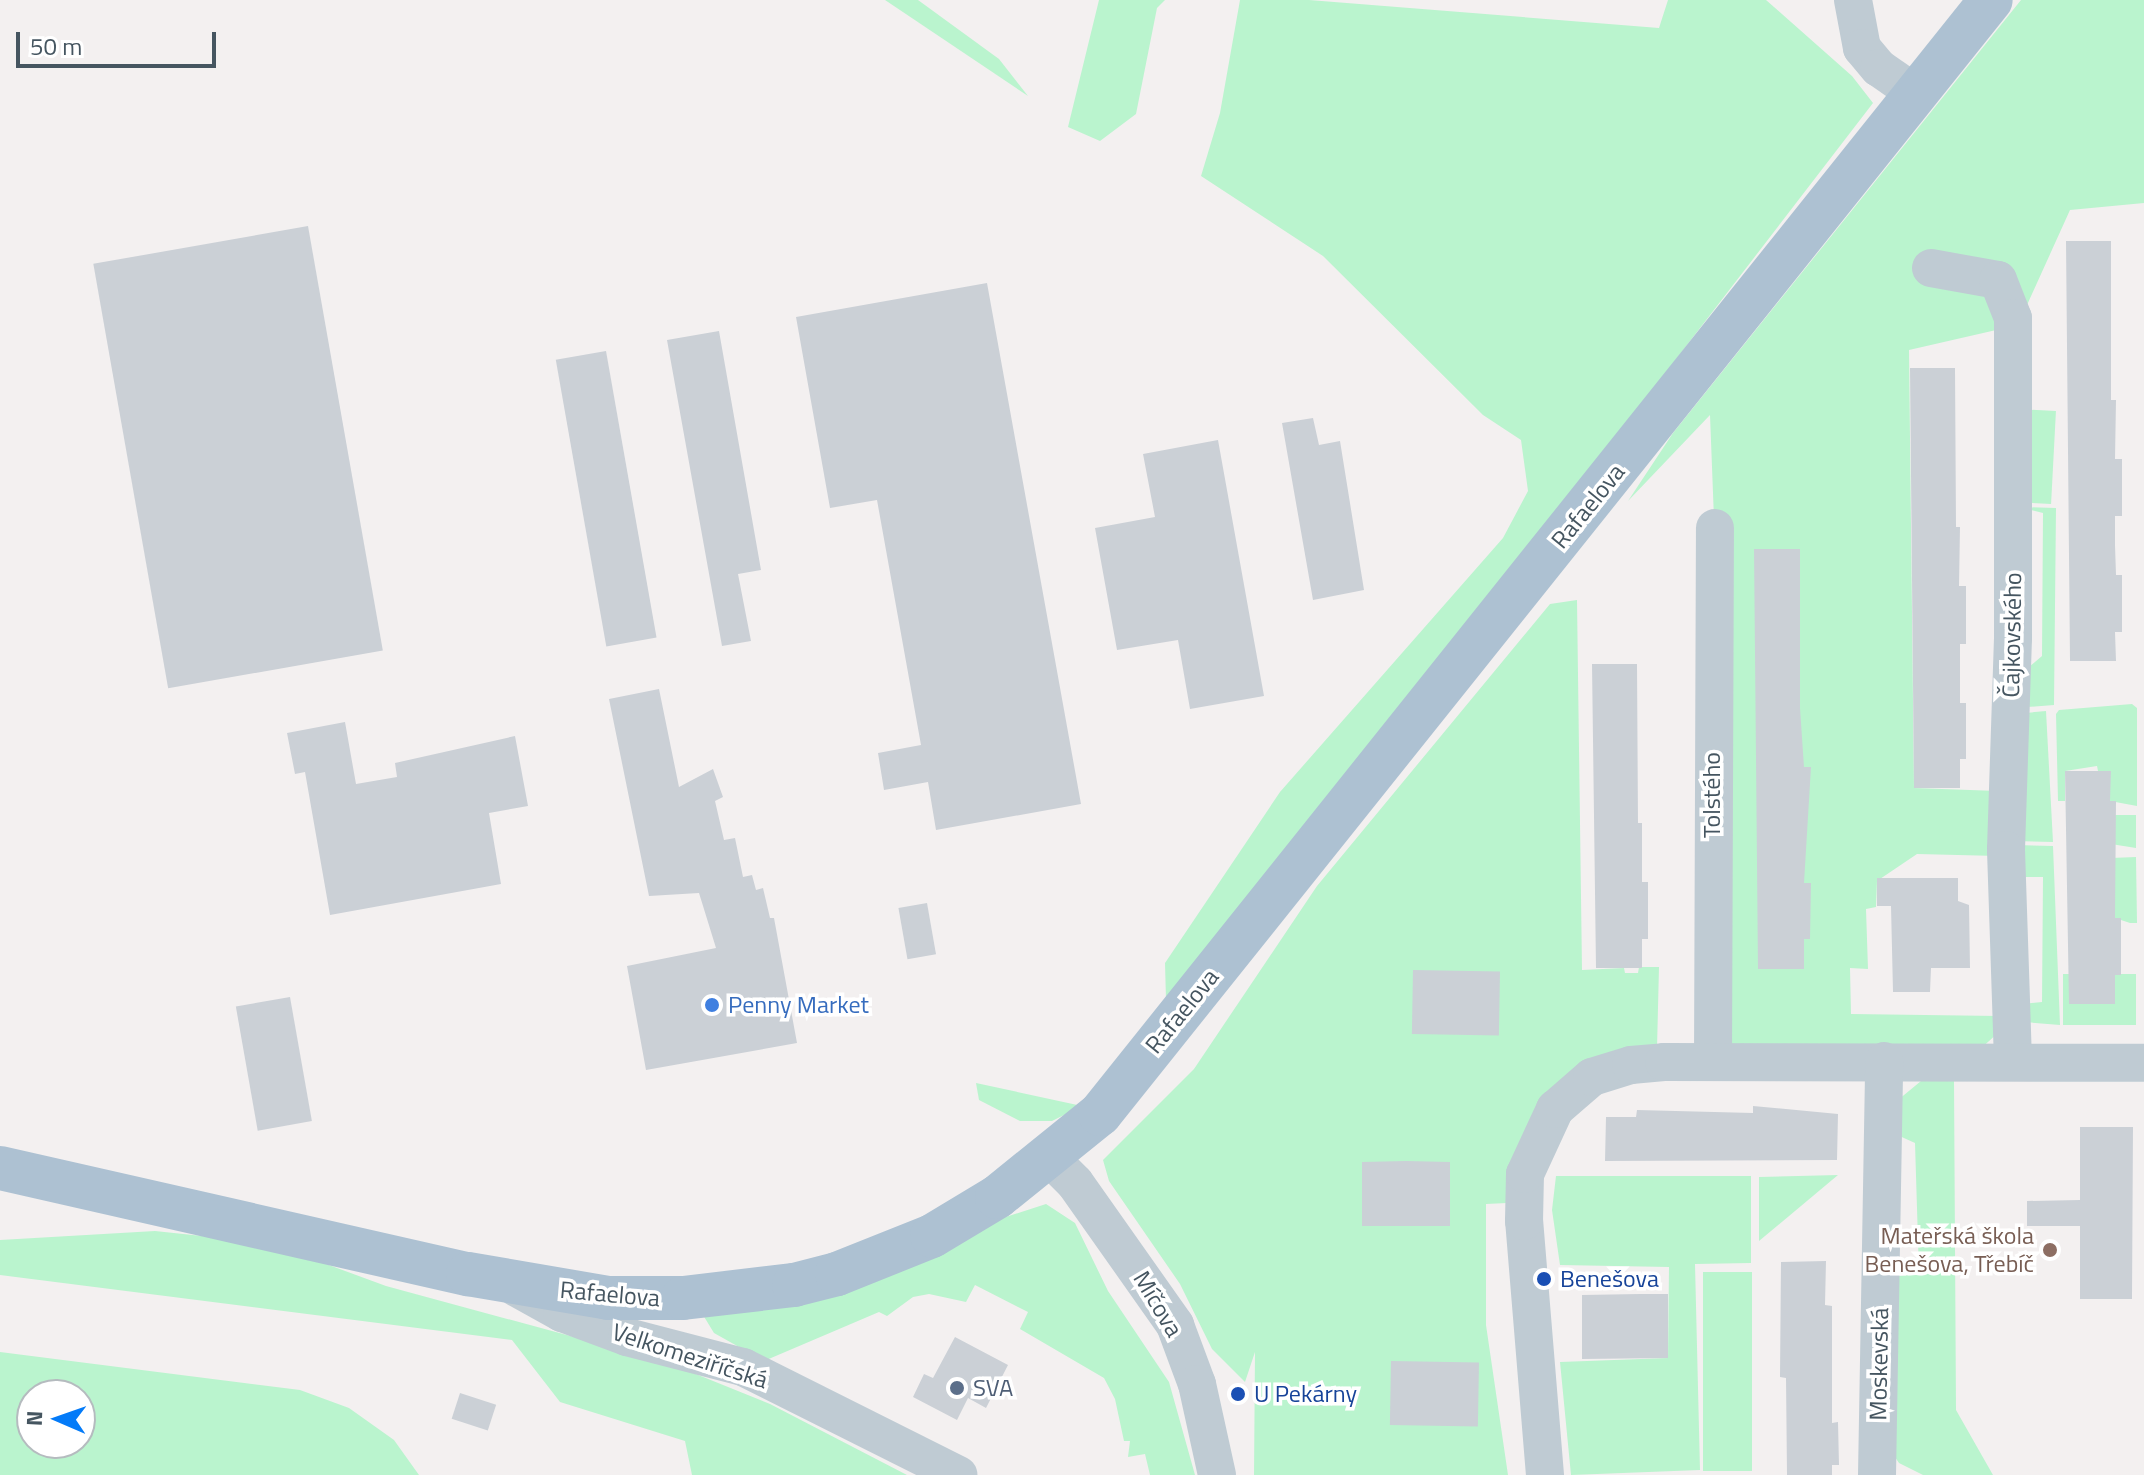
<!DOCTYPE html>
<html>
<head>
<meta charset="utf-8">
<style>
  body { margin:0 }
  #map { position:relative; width:2144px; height:1475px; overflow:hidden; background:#f3f0f0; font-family:"Titillium Web",sans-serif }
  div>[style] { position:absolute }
  .green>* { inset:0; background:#baf4ce; transform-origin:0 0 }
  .building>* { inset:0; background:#cbd0d6; transform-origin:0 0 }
  .minor>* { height:38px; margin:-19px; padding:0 19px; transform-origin:19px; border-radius:19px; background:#bfcbd3 }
  .major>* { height:44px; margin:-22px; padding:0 22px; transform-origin:22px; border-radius:22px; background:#adc1d2 }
  .dots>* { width:22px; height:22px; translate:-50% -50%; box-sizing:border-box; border:4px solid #fff; border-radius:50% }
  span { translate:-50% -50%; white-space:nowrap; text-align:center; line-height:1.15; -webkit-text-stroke:7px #fff; paint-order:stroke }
  .street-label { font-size:24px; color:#455560 }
  .shop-label { font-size:24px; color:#366cbe }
  .left { translate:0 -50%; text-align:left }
  .education-label { font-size:24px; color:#785e54 }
  .right { translate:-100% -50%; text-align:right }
  .transit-label { font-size:24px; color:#164399 }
  .service-label { font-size:24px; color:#4e5e75 }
  .north { position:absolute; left:16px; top:1379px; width:80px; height:80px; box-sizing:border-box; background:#fff; border:2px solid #b5bbbf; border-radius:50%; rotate:272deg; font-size:22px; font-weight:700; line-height:32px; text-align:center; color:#455560 }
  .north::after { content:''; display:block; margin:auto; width:28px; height:36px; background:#047bf8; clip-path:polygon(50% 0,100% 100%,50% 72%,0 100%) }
  .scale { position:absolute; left:16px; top:32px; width:200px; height:36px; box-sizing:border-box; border:4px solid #455560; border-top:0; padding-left:10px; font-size:24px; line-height:28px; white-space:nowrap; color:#455560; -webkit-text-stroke:6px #fff; paint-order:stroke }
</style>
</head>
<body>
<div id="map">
  <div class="green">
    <div style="clip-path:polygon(885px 0,918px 0,999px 59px,1028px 96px)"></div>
    <div style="clip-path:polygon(1099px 0,1165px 0,1157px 8px,1136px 114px,1100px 141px,1068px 127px)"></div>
    <div style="clip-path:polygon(1240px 0,1309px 0,1659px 28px,1668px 0,1766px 0,1852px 76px,1873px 103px,1587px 475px,1166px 1000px,1165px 963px,1280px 792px,1503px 538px,1528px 491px,1521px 440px,1483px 415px,1323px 256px,1201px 176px,1220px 113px)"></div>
    <div style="clip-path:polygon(2021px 0,2144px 0,2144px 203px,2070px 210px,2018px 325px,1909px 350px,1914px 788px,1998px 791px,1998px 856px,1917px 854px,1877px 881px,1876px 907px,1866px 909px,1868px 969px,1850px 968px,1851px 1014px,1999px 1016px,1999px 1032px,1978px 1051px,1730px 1050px,1733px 724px,1715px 545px,1710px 415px,1628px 501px,1673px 433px)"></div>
    <div style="left:2016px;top:409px;width:40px;height:93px;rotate:3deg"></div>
    <div style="clip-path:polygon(2019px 507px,2056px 508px,2054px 705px,2015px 708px,2015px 679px,2042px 656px,2043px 513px)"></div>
    <div style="clip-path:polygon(1577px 600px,1582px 970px,1624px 968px,1625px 973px,1638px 973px,1639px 967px,1659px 967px,1657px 1049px,1540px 1105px,1512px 1163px,1507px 1203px,1486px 1204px,1486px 1325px,1508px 1475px,1254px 1475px,1255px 1352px,1245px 1382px,1212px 1349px,1180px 1284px,1109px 1181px,1103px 1160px,1194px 1069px,1317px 886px,1550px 604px)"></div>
    <div style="clip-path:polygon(2132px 704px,2137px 708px,2137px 806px,2110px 801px,2110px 771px,2098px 771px,2097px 766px,2065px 771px,2065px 801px,2058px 801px,2056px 714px,2059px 710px)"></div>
    <div style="clip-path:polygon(2046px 711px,2053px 842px,2014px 841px,2015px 714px)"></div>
    <div style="clip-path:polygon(2110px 815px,2136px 815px,2136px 848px,2111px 844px)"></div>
    <div style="clip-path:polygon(2015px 845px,2053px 846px,2060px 1025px,2024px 1022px,2023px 1004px,2042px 1002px,2043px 877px,2024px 877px)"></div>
    <div style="clip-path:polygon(2136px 857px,2137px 923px,2130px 923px,2115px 918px,2111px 858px)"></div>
    <div style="left:2063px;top:974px;width:73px;height:51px"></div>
    <div style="clip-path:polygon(1954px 1079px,1956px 1410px,1993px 1475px,1923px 1475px,1899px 1463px,1889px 1448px,1887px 1277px,1919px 1274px,1915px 1143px,1895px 1134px,1898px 1100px,1921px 1081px)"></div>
    <div style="clip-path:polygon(976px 1083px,1082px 1106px,1052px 1121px,1020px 1121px,979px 1100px)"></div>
    <div style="clip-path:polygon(1838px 1175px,1759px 1241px,1759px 1177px)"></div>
    <div style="clip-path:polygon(1556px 1176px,1751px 1176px,1751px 1263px,1695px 1264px,1700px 1470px,1571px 1475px,1560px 1362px,1668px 1358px,1669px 1267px,1560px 1265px,1552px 1210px)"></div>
    <div style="clip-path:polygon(1046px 1204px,1075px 1223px,1108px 1291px,1169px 1382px,1195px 1475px,1150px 1475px,1145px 1454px,1128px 1457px,1130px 1441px,1124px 1441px,1115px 1399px,1104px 1378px,1020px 1329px,1028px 1312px,975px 1285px,966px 1302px,929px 1294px,913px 1297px,887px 1316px,879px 1312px,764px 1361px,714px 1333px,703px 1315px)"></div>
    <div style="clip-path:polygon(155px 1231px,269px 1243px,386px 1286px,666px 1362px,770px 1404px,907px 1475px,692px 1475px,685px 1441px,560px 1402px,512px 1340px,0 1275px,0 1240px)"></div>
    <div style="left:1703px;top:1272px;width:49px;height:199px"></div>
    <div style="clip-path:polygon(evenodd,0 1352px,300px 1390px,349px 1408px,394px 1440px,419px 1475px,0 1475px,0 1352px,80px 1395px,80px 1443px,32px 1443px,32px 1395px,80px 1395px)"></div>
  </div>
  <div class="building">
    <div style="left:308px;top:226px;width:431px;height:218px;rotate:80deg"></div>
    <div style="clip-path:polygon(2066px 241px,2111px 241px,2111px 400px,2116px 400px,2115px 459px,2122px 459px,2122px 516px,2115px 516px,2115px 545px,2116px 575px,2122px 575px,2122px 632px,2115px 632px,2116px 661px,2070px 661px)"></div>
    <div style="clip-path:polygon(987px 283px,1081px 804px,936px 830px,928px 782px,884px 790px,878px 753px,921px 745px,877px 500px,830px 508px,796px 317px)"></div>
    <div style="clip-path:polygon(719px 331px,761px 570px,738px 574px,751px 641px,722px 646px,667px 340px)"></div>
    <div style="left:606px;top:351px;width:291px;height:51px;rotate:80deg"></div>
    <div style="clip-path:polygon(1910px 368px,1955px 368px,1956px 527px,1960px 527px,1959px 586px,1966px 586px,1966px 644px,1960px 644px,1960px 703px,1966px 703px,1966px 759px,1960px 759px,1960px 788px,1914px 788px)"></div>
    <div style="clip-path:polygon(1313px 418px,1319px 445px,1340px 441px,1364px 590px,1313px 600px,1282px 423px)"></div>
    <div style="clip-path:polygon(1218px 440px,1264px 696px,1190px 709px,1178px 640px,1117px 650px,1095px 528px,1155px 517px,1143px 454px)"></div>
    <div style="clip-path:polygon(1754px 549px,1800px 549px,1800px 708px,1804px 767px,1811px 767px,1804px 883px,1811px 883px,1810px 939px,1804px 939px,1804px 969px,1758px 969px)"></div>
    <div style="clip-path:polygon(1592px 664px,1637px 664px,1638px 823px,1642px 823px,1642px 882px,1648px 882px,1648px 939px,1642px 939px,1642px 968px,1596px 968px)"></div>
    <div style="clip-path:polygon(659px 689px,679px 787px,713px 769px,723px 797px,715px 801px,724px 840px,735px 838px,743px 877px,752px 875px,756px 890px,763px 888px,770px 918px,774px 918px,797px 1043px,646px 1070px,627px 966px,716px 948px,699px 893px,649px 896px,609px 699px)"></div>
    <div style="clip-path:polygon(345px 722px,356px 784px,397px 777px,395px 763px,515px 736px,528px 806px,489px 813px,501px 884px,330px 915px,305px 772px,295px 774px,287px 733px)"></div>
    <div style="clip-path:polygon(2065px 771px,2111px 771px,2110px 801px,2116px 801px,2115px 918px,2121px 918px,2121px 975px,2115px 975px,2115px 1004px,2069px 1004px)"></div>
    <div style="clip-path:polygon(1877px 878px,1958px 878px,1958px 901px,1969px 905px,1970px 968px,1931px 968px,1930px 992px,1893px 992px,1891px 906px,1877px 906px)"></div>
    <div style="left:927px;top:903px;width:52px;height:29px;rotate:80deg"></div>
    <div style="left:1413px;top:970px;width:87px;height:64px;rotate:1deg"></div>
    <div style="left:290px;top:997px;width:126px;height:55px;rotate:80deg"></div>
    <div style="clip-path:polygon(1753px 1106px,1838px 1114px,1837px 1160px,1605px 1161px,1606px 1117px,1636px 1117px,1637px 1110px,1753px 1113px)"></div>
    <div style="clip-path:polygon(2080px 1127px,2133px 1127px,2132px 1299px,2080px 1299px,2080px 1226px,2027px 1226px,2027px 1201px,2080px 1200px)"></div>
    <div style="clip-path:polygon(1406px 1161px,1450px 1162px,1450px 1226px,1362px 1226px,1362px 1162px)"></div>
    <div style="clip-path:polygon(1826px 1261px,1825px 1305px,1832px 1306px,1832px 1423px,1838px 1422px,1839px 1465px,1832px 1465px,1832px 1475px,1787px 1475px,1786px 1378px,1780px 1377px,1781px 1262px)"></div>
    <div style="clip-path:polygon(1640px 1294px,1668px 1294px,1668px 1358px,1582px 1359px,1582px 1295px)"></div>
    <div style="clip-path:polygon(955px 1337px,1008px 1365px,986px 1408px,968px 1398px,957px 1420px,913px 1397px,924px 1374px,933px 1378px)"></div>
    <div style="left:1391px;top:1361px;width:88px;height:64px;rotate:1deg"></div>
    <div style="left:460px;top:1393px;width:38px;height:27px;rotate:18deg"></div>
  </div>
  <div class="minor">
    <div style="left:1853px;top:0;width:49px;rotate:79.4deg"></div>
    <div style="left:1862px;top:48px;width:26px;rotate:50deg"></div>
    <div style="left:1879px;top:68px;width:47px;rotate:34.7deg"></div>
    <div style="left:1931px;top:268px;width:68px;rotate:10.2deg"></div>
    <div style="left:1998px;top:280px;width:41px;rotate:68.5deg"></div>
    <div style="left:2013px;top:318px;width:320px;rotate:90deg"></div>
    <div style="left:2013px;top:638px;width:212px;rotate:91.9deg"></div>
    <div style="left:2006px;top:850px;width:212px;rotate:88.1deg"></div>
    <div style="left:1713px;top:1062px;width:534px;rotate:-89.79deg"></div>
    <div style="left:1050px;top:1158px;width:35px;rotate:45deg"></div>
    <div style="left:1075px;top:1183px;width:174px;rotate:54.8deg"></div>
    <div style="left:1175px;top:1325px;width:63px;rotate:69.6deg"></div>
    <div style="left:1197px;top:1384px;width:93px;rotate:77.6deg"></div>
    <div style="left:515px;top:1287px;width:54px;rotate:29deg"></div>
    <div style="left:562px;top:1313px;width:69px;rotate:20.3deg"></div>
    <div style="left:627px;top:1337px;width:120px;rotate:14.5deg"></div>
    <div style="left:743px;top:1367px;width:241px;rotate:26.6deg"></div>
    <div style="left:1545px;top:1475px;width:255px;rotate:-94.7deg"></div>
    <div style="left:1524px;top:1221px;width:47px;rotate:-88.8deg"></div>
    <div style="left:1525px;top:1174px;width:72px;rotate:-65.2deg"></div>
    <div style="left:1555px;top:1109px;width:49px;rotate:-40.9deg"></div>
    <div style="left:1592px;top:1077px;width:41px;rotate:-17.1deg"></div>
    <div style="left:1631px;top:1065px;width:33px;rotate:-5deg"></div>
    <div style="left:1664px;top:1062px;width:480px;rotate:0.1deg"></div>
    <div style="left:1877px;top:1475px;width:414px;rotate:-89deg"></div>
  </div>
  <div class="major">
    <div style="left:0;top:1168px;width:480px;rotate:12.8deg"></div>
    <div style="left:468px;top:1274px;width:142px;rotate:9.7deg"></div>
    <div style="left:608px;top:1298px;width:75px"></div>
    <div style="left:683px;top:1298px;width:112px;rotate:-6.7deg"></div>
    <div style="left:794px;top:1285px;width:44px;rotate:-14.3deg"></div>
    <div style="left:837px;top:1274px;width:102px;rotate:-21.8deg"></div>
    <div style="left:932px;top:1236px;width:76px;rotate:-31deg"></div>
    <div style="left:997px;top:1197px;width:132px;rotate:-38.9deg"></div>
    <div style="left:1100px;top:1114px;width:1426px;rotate:-51.35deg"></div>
  </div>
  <div class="dots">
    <div style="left:712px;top:1005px;background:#3f7fe0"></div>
    <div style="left:2050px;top:1250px;background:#8d6e63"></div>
    <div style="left:1544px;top:1279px;background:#1a4fb4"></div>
    <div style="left:957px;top:1388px;background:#5c6f8a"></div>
    <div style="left:1238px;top:1394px;background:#1a4fb4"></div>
  </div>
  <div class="street-label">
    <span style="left:1588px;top:506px;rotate:-51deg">Rafaelova</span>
    <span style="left:2012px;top:635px;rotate:-89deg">Čajkovského</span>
    <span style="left:1712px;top:795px;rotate:-90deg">Tolstého</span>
    <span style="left:1182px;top:1011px;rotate:-51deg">Rafaelova</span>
    <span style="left:610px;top:1294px;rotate:5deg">Rafaelova</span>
    <span style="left:1158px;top:1304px;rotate:59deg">Míčova</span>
    <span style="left:690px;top:1356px;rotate:18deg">Velkomeziříčská</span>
    <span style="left:1879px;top:1364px;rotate:-89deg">Moskevská</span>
  </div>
  <div class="shop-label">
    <span class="left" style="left:728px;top:1005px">Penny Market</span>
  </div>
  <div class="education-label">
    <span class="right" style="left:2034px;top:1250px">Mateřská škola<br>Benešova, Třebíč</span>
  </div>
  <div class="transit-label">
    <span class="left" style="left:1560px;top:1279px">Benešova</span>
    <span class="left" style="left:1254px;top:1394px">U Pekárny</span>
  </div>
  <div class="service-label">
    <span class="left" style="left:973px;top:1388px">SVA</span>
  </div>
  <div class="north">N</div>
  <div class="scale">50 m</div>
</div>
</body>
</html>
